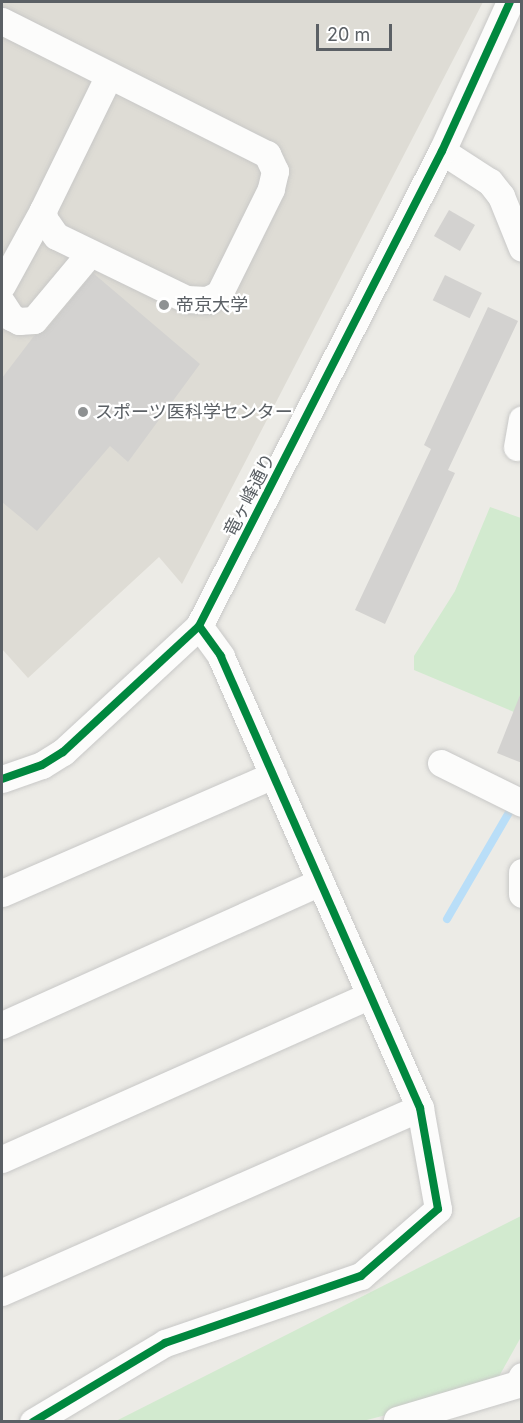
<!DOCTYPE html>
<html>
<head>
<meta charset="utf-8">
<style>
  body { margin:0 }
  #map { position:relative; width:523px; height:1423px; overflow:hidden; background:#ecebe6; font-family:Inter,"Noto Sans JP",sans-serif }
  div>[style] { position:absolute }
  .education>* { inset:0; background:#dedcd5 }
  .green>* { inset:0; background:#d2eacf }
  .stream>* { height:8px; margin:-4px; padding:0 4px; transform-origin:4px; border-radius:4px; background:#b9def8 }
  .building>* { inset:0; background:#d3d2d0; transform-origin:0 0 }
  .roads { filter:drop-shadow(0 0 2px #c8c8c7) drop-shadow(0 0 2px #c8c8c7) }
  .minor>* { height:27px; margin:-13.5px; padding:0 13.5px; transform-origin:13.5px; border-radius:13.5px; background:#fcfcfb }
  .cycleway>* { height:8px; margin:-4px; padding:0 4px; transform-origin:4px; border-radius:4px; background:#00873e }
  .dots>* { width:16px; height:16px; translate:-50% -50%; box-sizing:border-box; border:3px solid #fff; border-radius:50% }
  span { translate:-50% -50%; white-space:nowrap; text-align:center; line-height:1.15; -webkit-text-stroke:4.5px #fff; paint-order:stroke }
  .poi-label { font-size:18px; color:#5b6065 }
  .left { translate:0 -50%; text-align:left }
  .street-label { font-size:18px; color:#5b6065 }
  .frame { position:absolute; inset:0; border:3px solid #5b6065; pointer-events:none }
  .scale { position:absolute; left:316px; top:24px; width:76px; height:27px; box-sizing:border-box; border:3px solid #5b6065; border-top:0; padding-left:8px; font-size:18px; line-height:21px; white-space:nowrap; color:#5b6065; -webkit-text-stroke:4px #fff; paint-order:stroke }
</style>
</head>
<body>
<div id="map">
  <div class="education">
    <div style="clip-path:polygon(2px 2px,483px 2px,182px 584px,159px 557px,28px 678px,2px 649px)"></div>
  </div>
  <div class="green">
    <div style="clip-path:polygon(490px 507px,521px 518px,521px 715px,414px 670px,414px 656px,455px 591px)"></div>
    <div style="clip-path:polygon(521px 1216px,521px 1337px,493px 1387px,363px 1421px,114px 1422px)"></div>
  </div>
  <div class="stream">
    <div style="left:447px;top:919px;width:133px;rotate:-59.8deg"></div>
  </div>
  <div class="building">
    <div style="left:449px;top:210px;width:30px;height:30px;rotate:30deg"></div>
    <div style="clip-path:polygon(93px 273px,200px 364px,128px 462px,110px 446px,37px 531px,2px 502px,2px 378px,34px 336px,46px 330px)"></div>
    <div style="left:445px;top:275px;width:41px;height:28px;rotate:26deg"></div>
    <div style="clip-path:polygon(488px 307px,518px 321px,448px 470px,455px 473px,385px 624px,355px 610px,431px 449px,424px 445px)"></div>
    <div style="clip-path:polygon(520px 695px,522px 695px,522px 763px,497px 753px)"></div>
  </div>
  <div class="roads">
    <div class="minor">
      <div style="left:2px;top:21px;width:297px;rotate:26.7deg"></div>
      <div style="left:267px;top:154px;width:19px;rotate:65deg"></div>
      <div style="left:275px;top:171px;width:18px;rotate:103deg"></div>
      <div style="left:271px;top:189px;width:117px;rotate:116.3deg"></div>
      <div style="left:219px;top:294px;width:13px;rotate:153deg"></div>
      <div style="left:207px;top:300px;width:21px;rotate:-177deg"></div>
      <div style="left:186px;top:299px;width:144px;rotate:-154.1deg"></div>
      <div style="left:56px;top:236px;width:21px;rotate:-125deg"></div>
      <div style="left:44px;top:219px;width:9px;rotate:-96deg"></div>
      <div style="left:43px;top:210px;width:150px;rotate:-63.9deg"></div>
      <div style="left:442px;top:151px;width:57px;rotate:32.9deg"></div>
      <div style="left:490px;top:182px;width:18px;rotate:52deg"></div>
      <div style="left:501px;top:196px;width:56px;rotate:68deg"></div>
      <div style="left:2px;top:285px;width:85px;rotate:-61.3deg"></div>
      <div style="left:2px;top:303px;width:17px;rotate:57deg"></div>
      <div style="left:11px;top:317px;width:9px;rotate:27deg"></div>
      <div style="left:19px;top:321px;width:15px;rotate:-4deg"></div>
      <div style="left:34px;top:320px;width:87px;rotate:-50.1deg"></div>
      <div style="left:517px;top:447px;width:28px;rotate:-80deg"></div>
      <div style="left:441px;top:763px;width:90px;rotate:26.3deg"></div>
      <div style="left:2px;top:779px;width:42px;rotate:-19.3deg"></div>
      <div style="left:42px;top:765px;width:25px;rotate:-32deg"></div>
      <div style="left:63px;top:752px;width:185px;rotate:-42.8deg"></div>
      <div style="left:199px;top:626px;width:534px;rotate:-62.91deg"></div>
      <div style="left:442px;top:151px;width:164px;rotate:-65.5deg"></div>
      <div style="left:522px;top:872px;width:22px;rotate:90deg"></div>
      <div style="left:2px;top:893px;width:296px;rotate:-23.5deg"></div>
      <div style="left:2px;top:1025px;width:349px;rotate:-24.2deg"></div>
      <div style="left:2px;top:1159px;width:403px;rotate:-24deg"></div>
      <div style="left:2px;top:1292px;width:457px;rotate:-23.8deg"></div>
      <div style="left:397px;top:1420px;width:126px;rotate:-16.6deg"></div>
      <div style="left:518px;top:1384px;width:9px;rotate:-63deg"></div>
      <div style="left:33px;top:1422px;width:154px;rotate:-30.9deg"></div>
      <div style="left:165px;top:1343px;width:207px;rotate:-18.9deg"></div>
      <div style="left:361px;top:1276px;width:102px;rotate:-41deg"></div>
      <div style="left:438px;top:1209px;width:103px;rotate:-100.1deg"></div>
      <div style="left:420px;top:1108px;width:494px;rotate:-113.8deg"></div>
      <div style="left:221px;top:656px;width:37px;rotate:-126deg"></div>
    </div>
  </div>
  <div class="cycleway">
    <div style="left:2px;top:779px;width:42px;rotate:-19.3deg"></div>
    <div style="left:42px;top:765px;width:25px;rotate:-32deg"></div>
    <div style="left:63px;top:752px;width:185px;rotate:-42.8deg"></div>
    <div style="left:199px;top:626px;width:534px;rotate:-62.91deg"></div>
    <div style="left:442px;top:151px;width:164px;rotate:-65.5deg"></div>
    <div style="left:33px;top:1422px;width:154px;rotate:-30.9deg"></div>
    <div style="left:165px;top:1343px;width:207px;rotate:-18.9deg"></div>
    <div style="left:361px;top:1276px;width:102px;rotate:-41deg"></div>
    <div style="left:438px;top:1209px;width:103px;rotate:-100.1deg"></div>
    <div style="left:420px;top:1108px;width:494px;rotate:-113.8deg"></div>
    <div style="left:221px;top:656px;width:37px;rotate:-126deg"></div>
  </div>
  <div class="dots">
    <div style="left:164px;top:305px;background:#8e9192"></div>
    <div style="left:83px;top:412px;background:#8e9192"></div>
  </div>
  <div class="poi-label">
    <span class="left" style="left:176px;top:305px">帝京大学</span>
    <span class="left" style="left:95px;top:412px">スポーツ医科学センター</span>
  </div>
  <div class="street-label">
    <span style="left:250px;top:495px;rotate:-63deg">竜ヶ峰通り</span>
  </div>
  <div class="frame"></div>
  <div class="scale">20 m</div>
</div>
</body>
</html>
